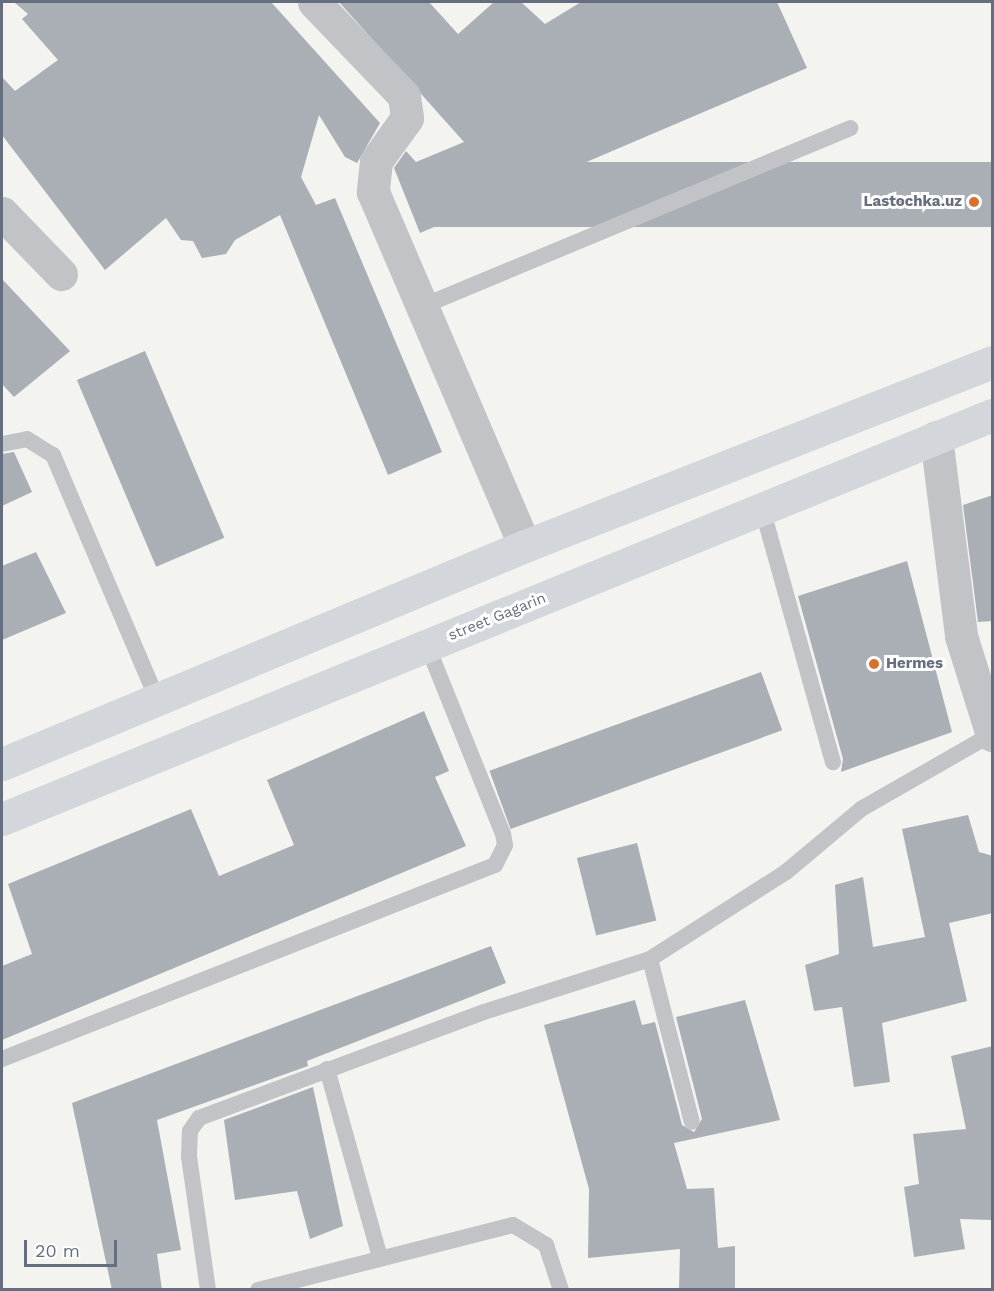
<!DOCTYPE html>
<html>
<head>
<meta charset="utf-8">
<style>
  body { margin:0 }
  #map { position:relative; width:994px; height:1291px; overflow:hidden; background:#f3f3ef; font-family:"Work Sans",sans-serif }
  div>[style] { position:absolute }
  .building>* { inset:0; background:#aaafb5; transform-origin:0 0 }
  .lane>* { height:16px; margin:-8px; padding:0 8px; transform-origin:8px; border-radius:8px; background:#c1c3c7 }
  .street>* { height:33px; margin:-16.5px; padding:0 16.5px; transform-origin:16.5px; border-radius:16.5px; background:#c1c3c7 }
  .secondary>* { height:33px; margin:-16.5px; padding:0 16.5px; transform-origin:16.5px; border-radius:16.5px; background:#d3d6db }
  .dots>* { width:16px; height:16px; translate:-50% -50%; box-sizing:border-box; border:3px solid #fff; border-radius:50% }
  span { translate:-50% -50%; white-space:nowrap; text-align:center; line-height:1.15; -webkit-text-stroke:6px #fff; paint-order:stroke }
  .poi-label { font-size:15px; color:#646e7f; font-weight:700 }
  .right { translate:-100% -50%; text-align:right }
  .left { translate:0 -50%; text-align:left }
  .street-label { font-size:15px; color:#646e7f }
  .frame { position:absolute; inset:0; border:3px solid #646e7f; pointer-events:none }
  .scale { position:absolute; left:24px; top:1240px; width:93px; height:27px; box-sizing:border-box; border:3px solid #646e7f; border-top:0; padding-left:8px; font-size:18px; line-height:21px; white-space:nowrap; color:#646e7f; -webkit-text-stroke:4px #fff; paint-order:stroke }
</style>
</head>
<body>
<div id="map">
  <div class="building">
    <div style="clip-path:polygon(14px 2px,271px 2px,380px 123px,357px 163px,345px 157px,319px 115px,301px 177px,316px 205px,335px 198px,442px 452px,388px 475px,280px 215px,235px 240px,226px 254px,202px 258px,193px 241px,181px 240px,166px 218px,105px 270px,2px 135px,2px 77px,15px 91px,58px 60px,22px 19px,28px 14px)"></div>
    <div style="clip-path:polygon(339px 2px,429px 2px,458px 34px,494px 2px,521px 2px,545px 24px,581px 2px,777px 2px,807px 68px,420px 233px,394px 168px,406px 151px,416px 162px,464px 142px)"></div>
    <div style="left:993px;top:162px;width:65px;height:563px;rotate:90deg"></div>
    <div style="clip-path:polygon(2px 279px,70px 351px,14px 397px,2px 384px)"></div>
    <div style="left:145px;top:351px;width:203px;height:74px;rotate:67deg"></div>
    <div style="clip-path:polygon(14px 452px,32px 492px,2px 506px,2px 454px)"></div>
    <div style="clip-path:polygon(993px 495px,993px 621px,978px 622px,963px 505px)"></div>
    <div style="clip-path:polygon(36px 552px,66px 613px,2px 640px,2px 566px)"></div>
    <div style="clip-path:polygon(907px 561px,952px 732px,841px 772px,843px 759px,798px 596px)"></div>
    <div style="left:761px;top:672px;width:62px;height:289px;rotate:70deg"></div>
    <div style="clip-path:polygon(424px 711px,449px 771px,435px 777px,466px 846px,2px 1040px,2px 966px,32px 954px,8px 884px,191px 809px,219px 876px,294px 845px,267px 780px)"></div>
    <div style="clip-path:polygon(968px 815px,979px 852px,993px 856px,993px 913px,949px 923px,967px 1001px,882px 1023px,890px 1082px,854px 1087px,842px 1007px,814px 1011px,805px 965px,839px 954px,835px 885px,863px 877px,873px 947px,925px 937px,902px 829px)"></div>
    <div style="left:637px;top:843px;width:80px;height:62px;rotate:76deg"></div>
    <div style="clip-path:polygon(491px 946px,506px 983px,307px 1061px,308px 1066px,157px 1120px,181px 1250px,157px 1254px,162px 1290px,112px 1290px,72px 1103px)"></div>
    <div style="clip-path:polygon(635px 1000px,642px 1025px,655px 1022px,682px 1125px,694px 1132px,702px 1119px,676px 1017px,745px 1000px,780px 1120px,674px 1143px,687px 1189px,714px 1188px,718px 1248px,735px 1246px,735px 1290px,679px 1290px,680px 1249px,588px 1258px,589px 1189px,544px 1025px)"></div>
    <div style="clip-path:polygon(993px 1046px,993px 1220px,960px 1219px,965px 1249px,914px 1257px,904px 1187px,919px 1184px,913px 1134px,966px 1129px,951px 1056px)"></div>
    <div style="clip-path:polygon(313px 1087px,343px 1226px,310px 1239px,297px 1191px,235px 1200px,224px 1120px)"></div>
  </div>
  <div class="lane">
    <div style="left:423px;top:306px;width:463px;rotate:-22.6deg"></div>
    <div style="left:2px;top:444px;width:25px;rotate:-11deg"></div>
    <div style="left:27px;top:439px;width:31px;rotate:32deg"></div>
    <div style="left:53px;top:455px;width:265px;rotate:66.9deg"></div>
    <div style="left:762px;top:508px;width:264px;rotate:74.4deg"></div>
    <div style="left:650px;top:959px;width:168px;rotate:75.6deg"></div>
    <div style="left:2px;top:1059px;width:530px;rotate:-21.48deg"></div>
    <div style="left:495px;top:865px;width:22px;rotate:-63deg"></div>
    <div style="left:505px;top:845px;width:11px;rotate:-100deg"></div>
    <div style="left:503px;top:834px;width:204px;rotate:-111.9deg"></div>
    <div style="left:327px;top:1069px;width:196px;rotate:74.3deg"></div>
    <div style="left:208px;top:1290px;width:135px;rotate:-98.1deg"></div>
    <div style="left:189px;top:1156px;width:25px;rotate:-88deg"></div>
    <div style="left:190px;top:1131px;width:16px;rotate:-55deg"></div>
    <div style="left:199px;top:1118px;width:304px;rotate:-20.4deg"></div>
    <div style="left:484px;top:1012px;width:174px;rotate:-17.7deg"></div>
    <div style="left:650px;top:959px;width:161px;rotate:-32.6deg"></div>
    <div style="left:786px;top:872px;width:98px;rotate:-40deg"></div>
    <div style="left:861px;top:809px;width:151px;rotate:-29.8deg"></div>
    <div style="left:258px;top:1290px;width:263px;rotate:-14.3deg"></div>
    <div style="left:513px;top:1225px;width:39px;rotate:31deg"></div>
    <div style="left:546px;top:1245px;width:47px;rotate:71.6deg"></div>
  </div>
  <div class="street">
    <div style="left:314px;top:2px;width:130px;rotate:46.2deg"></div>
    <div style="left:404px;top:96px;width:22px;rotate:82deg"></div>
    <div style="left:407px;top:118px;width:53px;rotate:125.8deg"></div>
    <div style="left:376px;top:161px;width:31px;rotate:96deg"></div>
    <div style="left:373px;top:192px;width:385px;rotate:66.8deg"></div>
    <div style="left:2px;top:213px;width:85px;rotate:46deg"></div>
    <div style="left:936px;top:437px;width:201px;rotate:82.8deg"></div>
    <div style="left:961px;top:636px;width:104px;rotate:72.6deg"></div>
  </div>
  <div class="secondary">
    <div style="left:2px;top:764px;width:567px;rotate:-22.63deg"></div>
    <div style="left:525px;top:546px;width:502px;rotate:-21.5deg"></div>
    <div style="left:2px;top:819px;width:1069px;rotate:-22.2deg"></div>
  </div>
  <div class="dots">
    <div style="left:974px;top:202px;background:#d7712c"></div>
    <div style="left:874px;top:664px;background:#d7712c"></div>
  </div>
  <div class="poi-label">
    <span class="right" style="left:962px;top:202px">Lastochka.uz</span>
    <span class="left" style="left:886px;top:664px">Hermes</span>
  </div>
  <div class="street-label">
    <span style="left:497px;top:617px;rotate:-22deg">street Gagarin</span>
  </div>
  <div class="frame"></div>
  <div class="scale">20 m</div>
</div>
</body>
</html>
